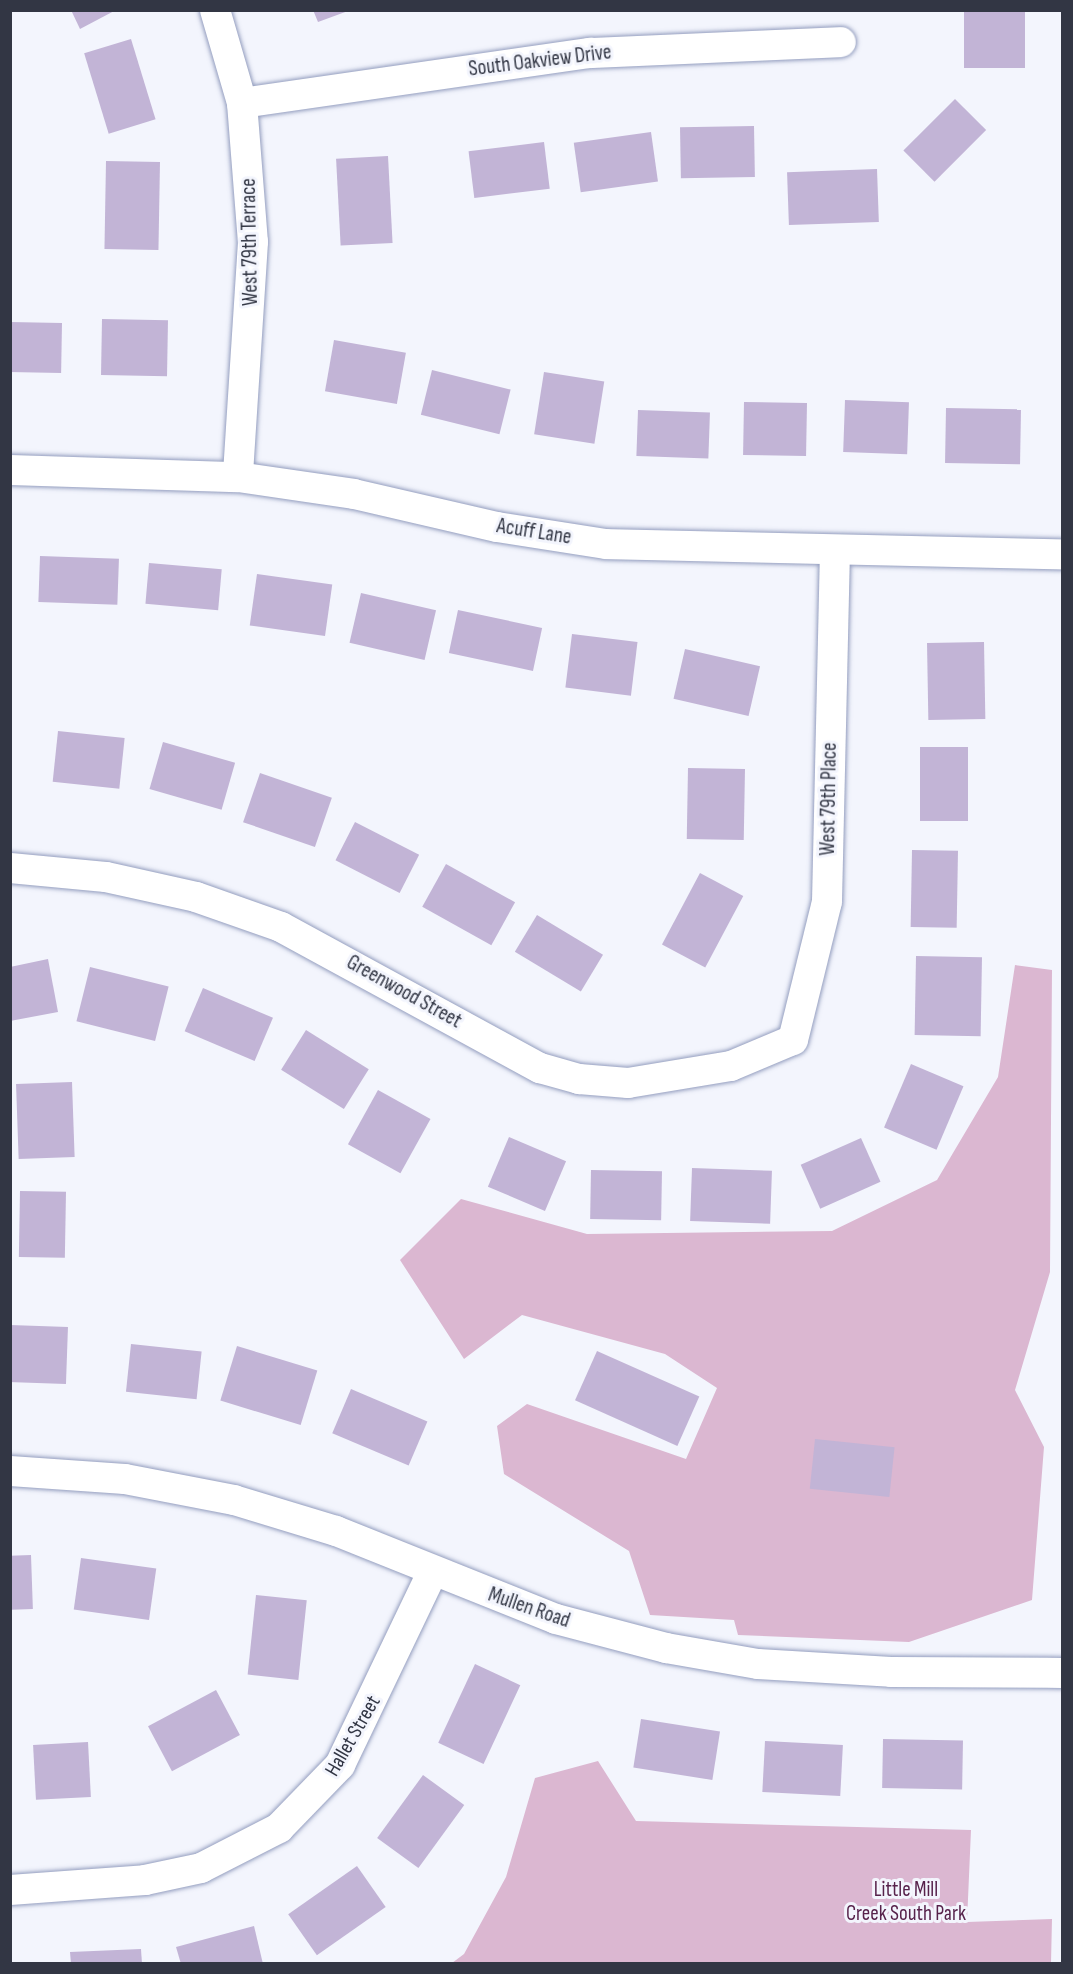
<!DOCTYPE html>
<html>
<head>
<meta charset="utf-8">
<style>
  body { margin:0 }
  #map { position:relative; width:1073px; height:1974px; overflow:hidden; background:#f3f5fd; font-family:"Sofia Sans Condensed",sans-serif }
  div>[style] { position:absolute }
  .green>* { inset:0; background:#dbb7d1 }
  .building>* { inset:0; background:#c2b4d6; transform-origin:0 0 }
  .roads { filter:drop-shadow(0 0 2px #949ebf) drop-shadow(0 0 2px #949ebf) }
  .street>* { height:30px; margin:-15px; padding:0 15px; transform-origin:15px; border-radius:15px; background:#fff }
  span { translate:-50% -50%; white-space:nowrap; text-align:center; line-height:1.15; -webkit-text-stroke:6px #f3f5fd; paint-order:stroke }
  .street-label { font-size:21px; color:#323644 }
  .park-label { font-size:21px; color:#57224b }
  .frame { position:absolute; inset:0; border:12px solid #323644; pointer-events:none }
</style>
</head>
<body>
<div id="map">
  <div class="green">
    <div style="clip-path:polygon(1015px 965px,1052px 970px,1050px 1272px,1015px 1390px,1044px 1447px,1032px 1600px,909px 1642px,738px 1635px,734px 1620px,650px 1615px,629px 1551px,504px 1474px,497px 1426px,527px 1404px,686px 1459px,717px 1388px,665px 1354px,522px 1315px,464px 1359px,400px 1260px,461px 1199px,587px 1234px,832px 1231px,937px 1180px,998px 1077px)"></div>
    <div style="clip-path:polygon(598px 1761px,636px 1821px,971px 1830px,967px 1922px,1052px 1919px,1051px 1963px,452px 1963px,464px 1954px,506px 1877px,535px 1778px)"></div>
  </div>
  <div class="building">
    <div style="clip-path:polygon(71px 10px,116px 10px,80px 29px)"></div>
    <div style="clip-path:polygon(313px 10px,348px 10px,348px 11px,318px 22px)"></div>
    <div style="left:964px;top:10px;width:61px;height:58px"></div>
    <div style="left:131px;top:39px;width:84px;height:49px;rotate:73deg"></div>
    <div style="left:955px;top:99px;width:44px;height:73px;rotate:45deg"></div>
    <div style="left:754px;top:126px;width:51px;height:74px;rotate:89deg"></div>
    <div style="left:651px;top:132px;width:50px;height:78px;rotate:82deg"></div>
    <div style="left:544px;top:142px;width:47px;height:76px;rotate:83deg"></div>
    <div style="left:388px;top:156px;width:87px;height:52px;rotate:87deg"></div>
    <div style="left:106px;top:161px;width:54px;height:88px;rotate:1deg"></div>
    <div style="left:877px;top:169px;width:53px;height:90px;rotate:88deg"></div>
    <div style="left:102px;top:319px;width:66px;height:56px;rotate:1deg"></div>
    <div style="left:10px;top:322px;width:52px;height:50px;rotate:1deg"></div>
    <div style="left:334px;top:340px;width:73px;height:52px;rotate:10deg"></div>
    <div style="left:432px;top:370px;width:81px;height:46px;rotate:14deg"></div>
    <div style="left:544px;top:372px;width:61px;height:63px;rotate:9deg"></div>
    <div style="left:845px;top:400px;width:64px;height:52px;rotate:2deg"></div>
    <div style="left:744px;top:402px;width:63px;height:53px;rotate:1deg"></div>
    <div style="left:946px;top:408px;width:75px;height:55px;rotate:1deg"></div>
    <div style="left:638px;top:410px;width:72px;height:46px;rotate:2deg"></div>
    <div style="left:40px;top:556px;width:79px;height:46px;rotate:2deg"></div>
    <div style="left:149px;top:563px;width:73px;height:41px;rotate:5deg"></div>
    <div style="left:257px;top:574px;width:76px;height:52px;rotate:8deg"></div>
    <div style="left:361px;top:593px;width:77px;height:51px;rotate:13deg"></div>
    <div style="left:458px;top:610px;width:86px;height:44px;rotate:12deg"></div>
    <div style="left:572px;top:634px;width:66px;height:54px;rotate:7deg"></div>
    <div style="left:984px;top:642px;width:77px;height:57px;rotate:89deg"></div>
    <div style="left:685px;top:649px;width:77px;height:51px;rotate:13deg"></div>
    <div style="left:58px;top:731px;width:67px;height:51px;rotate:6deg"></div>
    <div style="left:163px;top:742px;width:75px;height:49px;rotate:16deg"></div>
    <div style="left:920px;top:747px;width:48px;height:74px"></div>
    <div style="left:688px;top:768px;width:57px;height:71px;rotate:1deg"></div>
    <div style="left:260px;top:773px;width:76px;height:52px;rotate:19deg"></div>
    <div style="left:355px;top:822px;width:72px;height:43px;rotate:27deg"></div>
    <div style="left:912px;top:850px;width:46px;height:77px;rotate:1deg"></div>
    <div style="left:446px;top:864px;width:79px;height:49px;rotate:29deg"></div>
    <div style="left:700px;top:873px;width:49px;height:81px;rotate:28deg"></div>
    <div style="left:537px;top:915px;width:77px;height:43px;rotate:31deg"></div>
    <div style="left:916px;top:956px;width:66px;height:79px;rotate:1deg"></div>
    <div style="clip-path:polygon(48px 959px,58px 1012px,10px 1021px,10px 967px)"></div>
    <div style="left:90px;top:967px;width:81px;height:56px;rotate:14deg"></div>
    <div style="left:203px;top:988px;width:76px;height:47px;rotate:23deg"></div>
    <div style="left:306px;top:1030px;width:74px;height:47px;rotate:32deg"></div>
    <div style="left:911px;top:1064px;width:57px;height:69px;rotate:23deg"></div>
    <div style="left:72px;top:1082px;width:75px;height:56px;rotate:88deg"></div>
    <div style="left:378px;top:1090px;width:60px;height:62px;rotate:29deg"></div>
    <div style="left:509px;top:1137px;width:62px;height:54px;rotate:23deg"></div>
    <div style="left:861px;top:1138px;width:48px;height:66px;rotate:66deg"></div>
    <div style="left:692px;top:1168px;width:80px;height:53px;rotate:2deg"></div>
    <div style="left:591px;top:1170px;width:71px;height:49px;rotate:1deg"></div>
    <div style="left:20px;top:1191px;width:46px;height:66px;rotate:1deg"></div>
    <div style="left:10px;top:1325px;width:58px;height:57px;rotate:2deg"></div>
    <div style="left:131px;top:1344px;width:71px;height:48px;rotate:6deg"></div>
    <div style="left:237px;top:1346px;width:84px;height:57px;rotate:17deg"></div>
    <div style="left:597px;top:1351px;width:112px;height:54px;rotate:24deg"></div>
    <div style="left:351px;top:1389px;width:83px;height:48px;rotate:23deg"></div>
    <div style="left:815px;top:1439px;width:80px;height:50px;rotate:6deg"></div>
    <div style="left:31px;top:1555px;width:54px;height:21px;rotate:88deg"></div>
    <div style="left:81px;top:1558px;width:76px;height:52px;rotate:8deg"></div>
    <div style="left:256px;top:1595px;width:51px;height:80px;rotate:6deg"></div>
    <div style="left:475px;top:1664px;width:50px;height:87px;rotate:25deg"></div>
    <div style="left:216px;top:1690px;width:51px;height:77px;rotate:62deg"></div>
    <div style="left:641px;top:1719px;width:80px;height:49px;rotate:9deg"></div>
    <div style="left:883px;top:1739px;width:80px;height:49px;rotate:1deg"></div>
    <div style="left:765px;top:1741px;width:78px;height:51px;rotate:3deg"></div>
    <div style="left:88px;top:1742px;width:55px;height:55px;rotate:87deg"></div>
    <div style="left:423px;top:1775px;width:51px;height:78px;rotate:36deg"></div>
    <div style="left:357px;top:1866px;width:50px;height:84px;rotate:55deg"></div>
    <div style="clip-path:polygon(254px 1926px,263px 1964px,181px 1964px,176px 1947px)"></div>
    <div style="clip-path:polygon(141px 1949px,142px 1964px,71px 1964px,70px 1952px)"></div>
  </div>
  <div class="roads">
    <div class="street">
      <div style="left:215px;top:10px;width:97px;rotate:73.8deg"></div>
      <div style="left:242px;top:103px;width:139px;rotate:85.5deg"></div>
      <div style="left:253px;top:242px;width:235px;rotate:93.7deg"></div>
      <div style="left:242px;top:103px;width:352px;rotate:-8.2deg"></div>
      <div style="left:590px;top:53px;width:251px;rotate:-2.5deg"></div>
      <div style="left:10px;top:470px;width:228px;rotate:1.8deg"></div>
      <div style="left:238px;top:477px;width:117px;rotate:8.3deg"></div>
      <div style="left:354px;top:494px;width:147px;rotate:13deg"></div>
      <div style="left:497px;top:527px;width:110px;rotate:8.9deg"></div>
      <div style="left:606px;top:544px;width:456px;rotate:1.3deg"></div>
      <div style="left:10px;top:868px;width:96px;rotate:5.4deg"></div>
      <div style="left:106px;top:877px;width:92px;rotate:12.5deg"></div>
      <div style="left:196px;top:897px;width:90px;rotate:19.4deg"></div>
      <div style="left:281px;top:927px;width:295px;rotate:28.6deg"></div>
      <div style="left:540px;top:1068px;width:41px;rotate:15.8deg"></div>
      <div style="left:579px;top:1079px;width:49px;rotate:4.7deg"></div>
      <div style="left:628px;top:1083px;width:104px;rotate:-9.4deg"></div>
      <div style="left:731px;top:1066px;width:67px;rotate:-22.8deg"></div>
      <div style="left:793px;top:1040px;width:142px;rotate:-76.2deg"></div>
      <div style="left:827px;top:902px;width:349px;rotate:-88.7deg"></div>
      <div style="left:10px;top:1471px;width:115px;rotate:4deg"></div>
      <div style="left:125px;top:1479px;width:111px;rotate:10.9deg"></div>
      <div style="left:234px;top:1500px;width:107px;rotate:16.9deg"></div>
      <div style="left:336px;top:1531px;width:237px;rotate:21.8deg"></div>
      <div style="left:556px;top:1619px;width:114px;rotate:14.8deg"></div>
      <div style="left:666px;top:1648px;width:93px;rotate:9.9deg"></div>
      <div style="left:758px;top:1664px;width:133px;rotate:3.4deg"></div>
      <div style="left:891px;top:1672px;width:171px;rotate:0.3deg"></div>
      <div style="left:10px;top:1890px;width:135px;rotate:-4.2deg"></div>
      <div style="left:145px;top:1880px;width:57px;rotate:-12.1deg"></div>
      <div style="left:201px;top:1868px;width:88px;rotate:-27.1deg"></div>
      <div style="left:279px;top:1828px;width:88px;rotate:-45.9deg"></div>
      <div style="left:340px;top:1765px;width:215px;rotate:-64.4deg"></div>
    </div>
  </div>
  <div class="street-label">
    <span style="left:540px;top:61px;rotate:-7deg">South Oakview Drive</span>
    <span style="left:250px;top:242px;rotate:-91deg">West 79th Terrace</span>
    <span style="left:534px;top:532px;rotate:9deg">Acuff Lane</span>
    <span style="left:829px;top:799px;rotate:-89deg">West 79th Place</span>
    <span style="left:404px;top:992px;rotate:29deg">Greenwood Street</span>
    <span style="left:529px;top:1608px;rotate:19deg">Mullen Road</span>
    <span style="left:353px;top:1736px;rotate:-60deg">Hallet Street</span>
  </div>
  <div class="park-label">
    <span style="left:906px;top:1902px">Little Mill<br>Creek South Park</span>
  </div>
  <div class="frame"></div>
</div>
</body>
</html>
